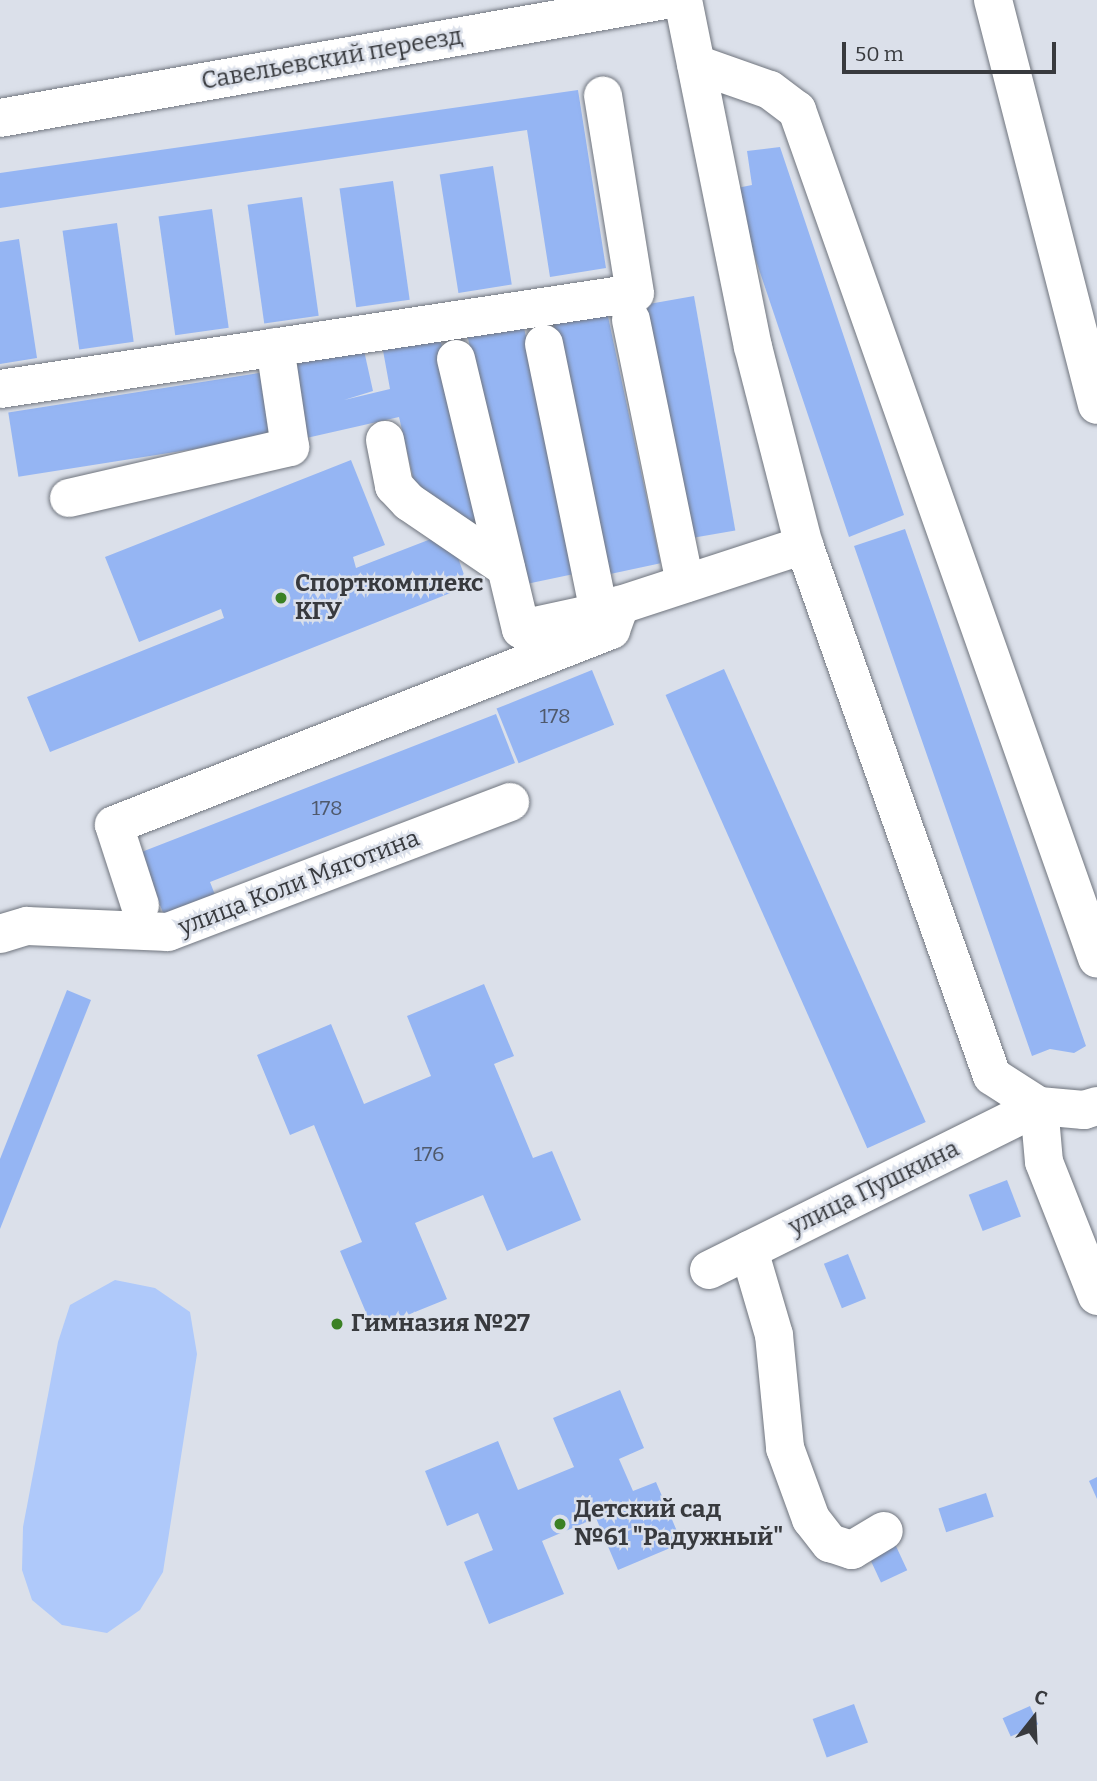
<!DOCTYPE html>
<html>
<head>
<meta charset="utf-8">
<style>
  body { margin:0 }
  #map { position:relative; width:1097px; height:1781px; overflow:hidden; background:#dbe0ea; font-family:Bitter,serif }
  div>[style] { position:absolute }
  .green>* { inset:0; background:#afc9fa }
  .building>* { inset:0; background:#95b5f3; transform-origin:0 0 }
  .roads { filter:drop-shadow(0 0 2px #70757e) drop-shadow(0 0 2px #70757e) }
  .minor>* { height:38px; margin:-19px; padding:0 19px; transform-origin:19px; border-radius:19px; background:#fff }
  .major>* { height:38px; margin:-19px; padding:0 19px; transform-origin:19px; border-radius:19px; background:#fff }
  .dots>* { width:19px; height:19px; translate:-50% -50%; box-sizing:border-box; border:4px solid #dbe0ea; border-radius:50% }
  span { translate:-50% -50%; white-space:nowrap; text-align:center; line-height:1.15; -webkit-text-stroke:5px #dbe0ea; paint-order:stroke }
  .number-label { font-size:21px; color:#4f596b }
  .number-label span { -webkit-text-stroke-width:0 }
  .street-label { font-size:24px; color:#383a3e }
  .poi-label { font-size:24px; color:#383a3e; font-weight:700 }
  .left { translate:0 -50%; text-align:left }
  .north { position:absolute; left:999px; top:1683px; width:70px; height:70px; -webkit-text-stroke:5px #dbe0ea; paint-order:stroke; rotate:18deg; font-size:19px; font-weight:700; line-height:28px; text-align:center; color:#383a3e }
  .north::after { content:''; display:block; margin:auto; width:24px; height:32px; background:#383a3e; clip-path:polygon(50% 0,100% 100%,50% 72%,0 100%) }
  .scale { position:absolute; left:842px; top:42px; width:214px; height:32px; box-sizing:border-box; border:4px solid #383a3e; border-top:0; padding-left:9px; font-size:21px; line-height:24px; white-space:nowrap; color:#383a3e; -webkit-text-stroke:5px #dbe0ea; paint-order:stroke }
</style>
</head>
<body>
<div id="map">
  <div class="green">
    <div style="clip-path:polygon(115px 1280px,155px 1288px,190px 1312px,197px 1354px,163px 1572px,140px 1610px,107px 1633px,62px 1625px,32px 1600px,22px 1570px,23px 1527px,58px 1342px,70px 1305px)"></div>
  </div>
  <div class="building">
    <div style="clip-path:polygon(578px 90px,606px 268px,550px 277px,527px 130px,0 208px,0 173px)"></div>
    <div style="clip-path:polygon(780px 147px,904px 515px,849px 537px,732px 189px,752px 185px,747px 151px)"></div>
    <div style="left:493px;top:166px;width:120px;height:54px;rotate:81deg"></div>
    <div style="left:393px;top:181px;width:120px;height:54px;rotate:82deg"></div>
    <div style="left:302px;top:197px;width:120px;height:55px;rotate:82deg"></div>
    <div style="left:212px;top:209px;width:120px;height:54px;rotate:82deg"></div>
    <div style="left:117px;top:223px;width:120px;height:55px;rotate:82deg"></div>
    <div style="clip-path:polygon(19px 239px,37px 358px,0 364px,0 242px)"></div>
    <div style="left:694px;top:296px;width:238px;height:53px;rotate:80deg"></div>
    <div style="left:606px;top:307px;width:262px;height:55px;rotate:78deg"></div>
    <div style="left:523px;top:323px;width:256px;height:57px;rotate:78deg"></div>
    <div style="clip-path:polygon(439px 334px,487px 533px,419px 503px,399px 417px,302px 439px,284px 358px,363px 346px,373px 391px,344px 400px,390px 389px,382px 345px)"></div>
    <div style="left:271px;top:371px;width:65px;height:266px;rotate:81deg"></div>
    <div style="clip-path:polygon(351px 460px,385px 545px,353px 557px,356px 568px,449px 532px,468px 586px,50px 752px,27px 697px,224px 618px,221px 609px,139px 642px,105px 557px)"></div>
    <div style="clip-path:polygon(905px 529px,1086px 1046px,1074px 1053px,1050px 1049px,1032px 1056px,854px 546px)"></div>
    <div style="left:724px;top:669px;width:496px;height:64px;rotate:66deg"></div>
    <div style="left:592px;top:670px;width:59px;height:103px;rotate:68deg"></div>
    <div style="clip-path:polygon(496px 714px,515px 763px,210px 882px,219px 905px,168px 925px,139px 853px)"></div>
    <div style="clip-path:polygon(484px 984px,514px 1056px,494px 1064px,533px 1158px,552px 1151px,581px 1220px,507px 1251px,483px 1195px,415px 1223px,447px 1299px,373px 1329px,340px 1251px,362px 1242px,314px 1125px,290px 1135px,257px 1055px,331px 1024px,364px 1104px,431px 1076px,407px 1016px)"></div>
    <div style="clip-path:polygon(67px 990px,91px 1000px,0 1229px,0 1159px)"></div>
    <div style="left:1007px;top:1180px;width:39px;height:41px;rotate:69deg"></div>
    <div style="left:848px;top:1254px;width:48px;height:26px;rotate:68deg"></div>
    <div style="clip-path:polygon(620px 1390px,644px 1448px,619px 1459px,633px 1491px,656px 1482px,682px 1543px,618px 1570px,596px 1518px,542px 1541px,564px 1594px,489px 1624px,464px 1562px,493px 1550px,478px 1513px,447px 1526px,425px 1471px,498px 1441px,518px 1490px,574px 1467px,553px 1418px)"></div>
    <div style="clip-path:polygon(1097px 1477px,1097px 1499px,1089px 1481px)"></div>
    <div style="left:986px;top:1493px;width:25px;height:50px;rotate:72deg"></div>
    <div style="left:895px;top:1544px;width:29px;height:29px;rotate:65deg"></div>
    <div style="left:854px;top:1704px;width:41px;height:44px;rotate:70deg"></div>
    <div style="left:1030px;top:1706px;width:20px;height:30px;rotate:66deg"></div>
  </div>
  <div class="roads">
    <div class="minor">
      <div style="left:696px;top:64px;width:78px;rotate:19.4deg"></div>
      <div style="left:770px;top:90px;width:34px;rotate:37deg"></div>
      <div style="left:797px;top:110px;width:900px;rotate:70.52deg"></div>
      <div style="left:631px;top:320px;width:269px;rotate:78.4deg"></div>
      <div style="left:544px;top:344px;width:274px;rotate:78.4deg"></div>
      <div style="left:456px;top:359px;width:278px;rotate:76.5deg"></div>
      <div style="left:521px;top:629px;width:80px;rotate:-12.3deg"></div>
      <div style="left:599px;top:612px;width:216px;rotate:-18.1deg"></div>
      <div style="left:0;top:389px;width:642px;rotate:-8.6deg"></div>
      <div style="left:635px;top:293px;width:200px;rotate:-99.2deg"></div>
      <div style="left:385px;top:440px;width:47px;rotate:78.9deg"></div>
      <div style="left:394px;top:486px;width:22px;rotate:47deg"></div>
      <div style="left:409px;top:502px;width:117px;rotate:34.2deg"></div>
      <div style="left:69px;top:498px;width:227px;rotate:-13deg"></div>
      <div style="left:290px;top:447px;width:101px;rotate:-98.5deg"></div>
      <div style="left:140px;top:905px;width:84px;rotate:-108deg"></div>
      <div style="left:114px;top:825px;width:534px;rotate:-21.42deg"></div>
      <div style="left:611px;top:630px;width:27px;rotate:-70deg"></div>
      <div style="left:0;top:934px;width:28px;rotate:-17deg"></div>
      <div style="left:27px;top:926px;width:141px;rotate:2.4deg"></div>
      <div style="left:168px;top:932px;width:366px;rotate:-20.8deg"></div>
      <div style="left:749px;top:1250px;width:89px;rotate:73.6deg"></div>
      <div style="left:774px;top:1335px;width:114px;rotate:84.4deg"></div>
      <div style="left:785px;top:1448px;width:76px;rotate:69.9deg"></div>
      <div style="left:811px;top:1519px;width:31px;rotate:52deg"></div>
      <div style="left:830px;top:1543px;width:23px;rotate:18deg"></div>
      <div style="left:852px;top:1550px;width:37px;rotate:-31deg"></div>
      <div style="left:709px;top:1270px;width:369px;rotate:-26.4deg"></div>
      <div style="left:1039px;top:1106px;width:56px;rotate:84.9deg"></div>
      <div style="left:1044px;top:1162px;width:144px;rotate:68.4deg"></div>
    </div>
    <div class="major">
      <div style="left:683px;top:0;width:354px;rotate:78.6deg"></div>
      <div style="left:753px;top:347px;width:204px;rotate:75.6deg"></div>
      <div style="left:804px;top:545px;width:563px;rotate:70.5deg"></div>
      <div style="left:992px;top:1076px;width:56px;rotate:32.6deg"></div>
      <div style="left:1039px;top:1106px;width:45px;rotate:5.1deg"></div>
      <div style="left:1084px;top:1110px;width:14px;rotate:-17deg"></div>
      <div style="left:993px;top:0;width:418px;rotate:75.6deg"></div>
      <div style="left:0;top:118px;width:675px;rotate:-10.06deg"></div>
    </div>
  </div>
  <div class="dots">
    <div style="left:281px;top:598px;background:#3b8124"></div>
    <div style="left:337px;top:1324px;background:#3b8124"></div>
    <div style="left:560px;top:1524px;background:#3b8124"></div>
  </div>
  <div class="number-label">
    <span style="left:555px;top:716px">178</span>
    <span style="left:327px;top:808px">178</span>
    <span style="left:429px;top:1154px">176</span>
  </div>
  <div class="street-label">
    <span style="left:332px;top:59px;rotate:-10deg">Савельевский переезд</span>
    <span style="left:299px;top:883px;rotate:-21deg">улица Коли Мяготина</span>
    <span style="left:874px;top:1188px;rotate:-26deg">улица Пушкина</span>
  </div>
  <div class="poi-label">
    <span class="left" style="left:295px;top:598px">Спорткомплекс<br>КГУ</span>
    <span class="left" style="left:351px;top:1324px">Гимназия №27</span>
    <span class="left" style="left:574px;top:1524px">Детский сад<br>№61 "Радужный"</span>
  </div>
  <div class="north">С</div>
  <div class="scale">50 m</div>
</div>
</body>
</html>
